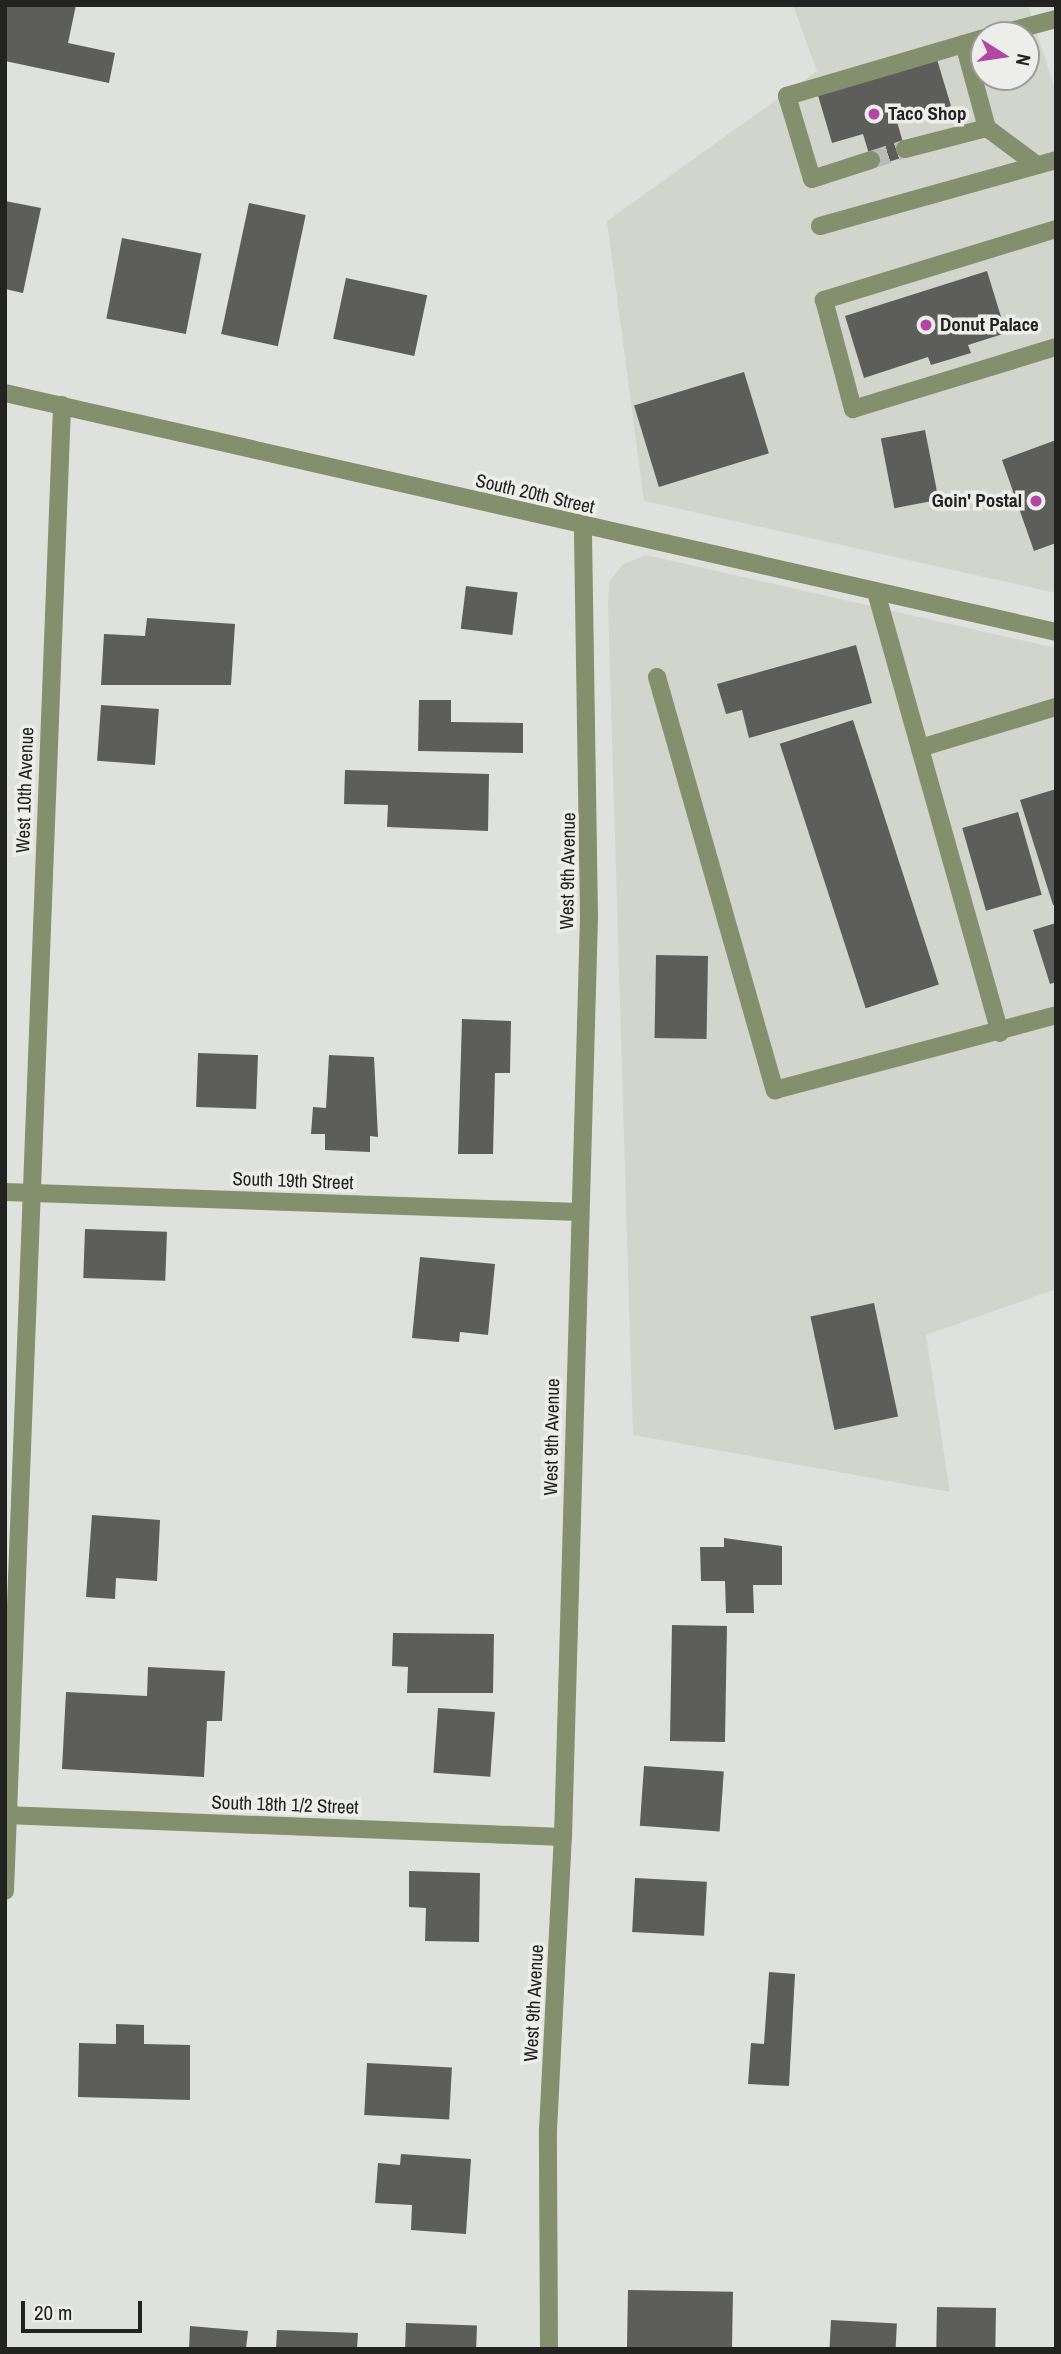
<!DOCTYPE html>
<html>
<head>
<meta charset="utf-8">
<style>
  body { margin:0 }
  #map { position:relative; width:1061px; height:2354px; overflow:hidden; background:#dfe1dc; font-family:"Archivo Narrow",sans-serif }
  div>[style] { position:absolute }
  .built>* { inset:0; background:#d1d5cb }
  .building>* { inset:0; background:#5d5e5a; transform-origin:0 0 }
  .minor-tunnel>* { height:18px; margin-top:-9px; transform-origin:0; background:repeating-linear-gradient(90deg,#b9bbb7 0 18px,transparent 0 27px) }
  .minor>* { height:18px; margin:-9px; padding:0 9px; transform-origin:9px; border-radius:9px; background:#848f6e }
  .dots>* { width:19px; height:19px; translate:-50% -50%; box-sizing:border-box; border:4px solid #edeeea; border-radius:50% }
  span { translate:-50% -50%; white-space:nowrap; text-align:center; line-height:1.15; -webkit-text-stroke:7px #edeeea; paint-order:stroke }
  .poi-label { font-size:19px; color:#222321; font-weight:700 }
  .left { translate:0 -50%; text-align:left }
  .right { translate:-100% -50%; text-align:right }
  .street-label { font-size:19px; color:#222321 }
  .frame { position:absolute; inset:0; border:7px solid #222321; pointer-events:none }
  .north { position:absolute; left:970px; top:21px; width:70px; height:70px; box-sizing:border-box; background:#edeeea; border:2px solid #9c9d9a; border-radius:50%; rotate:102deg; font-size:19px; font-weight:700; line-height:28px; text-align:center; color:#222321 }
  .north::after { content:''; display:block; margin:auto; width:24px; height:32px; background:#b246a5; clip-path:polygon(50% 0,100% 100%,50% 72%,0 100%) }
  .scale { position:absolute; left:21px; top:2301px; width:121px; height:32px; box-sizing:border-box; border:4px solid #222321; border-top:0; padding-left:9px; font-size:21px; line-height:24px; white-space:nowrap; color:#222321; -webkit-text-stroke:5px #edeeea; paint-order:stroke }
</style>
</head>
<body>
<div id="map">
  <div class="built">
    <div style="clip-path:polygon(evenodd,793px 5px,1028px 5px,1056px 93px,1056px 593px,644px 501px,607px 221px,817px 71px,793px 5px,984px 35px,1026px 35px,1026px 77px,984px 77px,984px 35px)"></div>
    <div style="clip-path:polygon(646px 555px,1056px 648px,1056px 1289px,926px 1335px,950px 1492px,633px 1435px,608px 604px,609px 583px,622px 565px)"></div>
  </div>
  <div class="building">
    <div style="clip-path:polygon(5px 5px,76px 5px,68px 43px,115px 53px,109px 83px,5px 61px)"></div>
    <div style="clip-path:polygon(936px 56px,951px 106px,897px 122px,907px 156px,873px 167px,863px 134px,832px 143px,817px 92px)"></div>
    <div style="clip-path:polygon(5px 201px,41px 208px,23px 293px,5px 289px)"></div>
    <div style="left:249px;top:203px;width:58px;height:134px;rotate:12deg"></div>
    <div style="left:122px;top:238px;width:81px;height:82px;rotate:11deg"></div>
    <div style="clip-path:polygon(987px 271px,1006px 333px,968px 345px,971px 353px,931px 365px,928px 357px,864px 378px,845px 316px)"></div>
    <div style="left:346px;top:278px;width:83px;height:62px;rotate:12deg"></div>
    <div style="left:744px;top:372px;width:85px;height:115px;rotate:73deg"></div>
    <div style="left:925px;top:430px;width:71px;height:45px;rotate:79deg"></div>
    <div style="clip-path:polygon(1056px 440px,1056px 543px,1034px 551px,1002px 460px)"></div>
    <div style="left:466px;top:586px;width:52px;height:43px;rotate:7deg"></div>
    <div style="clip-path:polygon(147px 618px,235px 624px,231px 685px,101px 685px,104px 634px,145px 636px)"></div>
    <div style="clip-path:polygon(856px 645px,872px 703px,749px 738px,742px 710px,726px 714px,717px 684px)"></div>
    <div style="clip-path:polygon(419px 700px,451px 700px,451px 722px,523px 723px,523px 753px,418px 751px)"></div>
    <div style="left:101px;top:705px;width:58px;height:56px;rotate:4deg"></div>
    <div style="left:853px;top:720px;width:278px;height:77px;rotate:72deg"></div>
    <div style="clip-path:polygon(345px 770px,489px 774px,488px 831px,387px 827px,388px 805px,344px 804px)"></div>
    <div style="clip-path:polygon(1056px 789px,1056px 904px,1053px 905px,1020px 800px)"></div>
    <div style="left:1018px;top:812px;width:86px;height:58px;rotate:74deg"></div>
    <div style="clip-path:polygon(1056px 923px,1056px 982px,1050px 984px,1033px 930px)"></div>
    <div style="left:656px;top:955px;width:52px;height:83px;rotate:1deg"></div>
    <div style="clip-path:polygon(462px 1019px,511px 1021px,510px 1073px,495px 1073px,493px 1154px,458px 1154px)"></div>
    <div style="left:198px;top:1053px;width:60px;height:54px;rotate:2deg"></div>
    <div style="clip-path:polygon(329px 1055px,374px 1057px,378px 1137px,370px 1136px,370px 1152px,325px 1150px,325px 1134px,311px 1134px,313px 1107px,326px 1108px)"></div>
    <div style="left:85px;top:1229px;width:82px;height:49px;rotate:2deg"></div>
    <div style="clip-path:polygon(420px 1257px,495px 1264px,488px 1335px,460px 1332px,459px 1342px,412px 1338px)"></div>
    <div style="left:874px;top:1303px;width:116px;height:65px;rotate:78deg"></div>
    <div style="clip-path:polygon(92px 1515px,160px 1520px,157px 1581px,116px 1578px,115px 1599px,86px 1597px)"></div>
    <div style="clip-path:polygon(724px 1538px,782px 1546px,782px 1585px,753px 1585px,754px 1613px,726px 1613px,725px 1581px,701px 1581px,700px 1547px,724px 1547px)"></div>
    <div style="left:672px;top:1625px;width:55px;height:116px;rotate:1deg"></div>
    <div style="clip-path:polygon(393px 1633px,494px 1634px,493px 1693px,407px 1693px,408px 1667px,392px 1666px)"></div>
    <div style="clip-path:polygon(148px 1667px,225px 1671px,222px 1721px,207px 1721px,204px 1777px,62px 1769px,66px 1692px,147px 1696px)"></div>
    <div style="left:438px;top:1708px;width:57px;height:65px;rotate:4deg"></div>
    <div style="left:644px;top:1766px;width:80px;height:60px;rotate:4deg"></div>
    <div style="clip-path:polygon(409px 1871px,480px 1873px,479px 1942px,425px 1941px,426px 1908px,409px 1907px)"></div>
    <div style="left:635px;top:1878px;width:72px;height:54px;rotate:3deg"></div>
    <div style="clip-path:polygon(769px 1972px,795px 1974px,789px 2086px,748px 2084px,751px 2043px,764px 2044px)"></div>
    <div style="clip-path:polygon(116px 2024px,144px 2025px,144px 2044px,190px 2045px,190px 2100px,78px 2097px,79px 2043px,116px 2044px)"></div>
    <div style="left:367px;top:2063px;width:85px;height:52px;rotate:3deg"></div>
    <div style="clip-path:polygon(401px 2154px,471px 2159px,466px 2234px,411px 2230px,412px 2205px,375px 2203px,378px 2163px,400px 2165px)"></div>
    <div style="left:628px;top:2290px;width:105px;height:59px;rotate:1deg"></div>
    <div style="left:937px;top:2307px;width:59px;height:42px;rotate:1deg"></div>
    <div style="left:831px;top:2320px;width:66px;height:29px;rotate:3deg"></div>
    <div style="left:406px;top:2323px;width:71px;height:26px;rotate:2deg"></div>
    <div style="clip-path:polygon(190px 2326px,248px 2331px,246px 2349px,189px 2349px)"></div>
    <div style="clip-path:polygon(277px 2330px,358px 2333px,357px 2349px,276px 2349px)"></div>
  </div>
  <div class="minor-tunnel">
    <div style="left:871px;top:160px;width:36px;rotate:-18deg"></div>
  </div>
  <div class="minor">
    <div style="left:996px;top:35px;width:62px;rotate:-14.9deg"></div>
    <div style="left:964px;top:44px;width:87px;rotate:74.7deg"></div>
    <div style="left:905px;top:149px;width:85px;rotate:-14.4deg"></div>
    <div style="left:987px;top:128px;width:62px;rotate:36.5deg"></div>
    <div style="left:871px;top:160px;width:62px;rotate:162.1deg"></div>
    <div style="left:812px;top:179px;width:87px;rotate:-106.8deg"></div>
    <div style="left:787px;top:96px;width:205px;rotate:-16.4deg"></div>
    <div style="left:820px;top:226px;width:245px;rotate:-15.6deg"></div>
    <div style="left:1056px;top:229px;width:243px;rotate:163deg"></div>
    <div style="left:824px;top:300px;width:113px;rotate:75.1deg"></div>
    <div style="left:853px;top:409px;width:212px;rotate:-17deg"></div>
    <div style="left:5px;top:393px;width:1078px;rotate:12.81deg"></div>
    <div style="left:876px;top:592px;width:458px;rotate:74.3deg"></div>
    <div style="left:657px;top:677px;width:430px;rotate:74.1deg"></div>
    <div style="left:775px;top:1090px;width:291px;rotate:-14.9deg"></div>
    <div style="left:920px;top:748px;width:142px;rotate:-16.8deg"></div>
    <div style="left:5px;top:1192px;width:574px;rotate:2deg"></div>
    <div style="left:5px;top:1815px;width:558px;rotate:2.26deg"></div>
    <div style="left:5px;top:1891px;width:1487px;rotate:-87.8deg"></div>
    <div style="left:549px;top:2349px;width:219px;rotate:-90.3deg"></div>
    <div style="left:548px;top:2130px;width:293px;rotate:-87.1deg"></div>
    <div style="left:563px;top:1837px;width:921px;rotate:-88.38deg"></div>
    <div style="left:589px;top:916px;width:389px;rotate:-90.9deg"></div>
  </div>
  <div class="dots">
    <div style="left:874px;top:114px;background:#b246a5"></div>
    <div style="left:926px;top:325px;background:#b246a5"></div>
    <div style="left:1036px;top:501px;background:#b246a5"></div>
  </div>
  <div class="poi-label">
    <span class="left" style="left:888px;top:114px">Taco Shop</span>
    <span class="left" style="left:940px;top:325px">Donut Palace</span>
    <span class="right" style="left:1022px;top:501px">Goin' Postal</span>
  </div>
  <div class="street-label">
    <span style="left:535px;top:494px;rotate:13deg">South 20th Street</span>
    <span style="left:25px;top:790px;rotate:-88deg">West 10th Avenue</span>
    <span style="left:568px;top:871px;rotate:-89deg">West 9th Avenue</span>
    <span style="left:293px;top:1181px;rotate:2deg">South 19th Street</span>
    <span style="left:552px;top:1437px;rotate:-89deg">West 9th Avenue</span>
    <span style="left:285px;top:1805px;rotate:2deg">South 18th 1/2 Street</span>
    <span style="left:534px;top:2003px;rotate:-87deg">West 9th Avenue</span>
  </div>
  <div class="frame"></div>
  <div class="north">N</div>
  <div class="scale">20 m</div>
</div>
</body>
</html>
